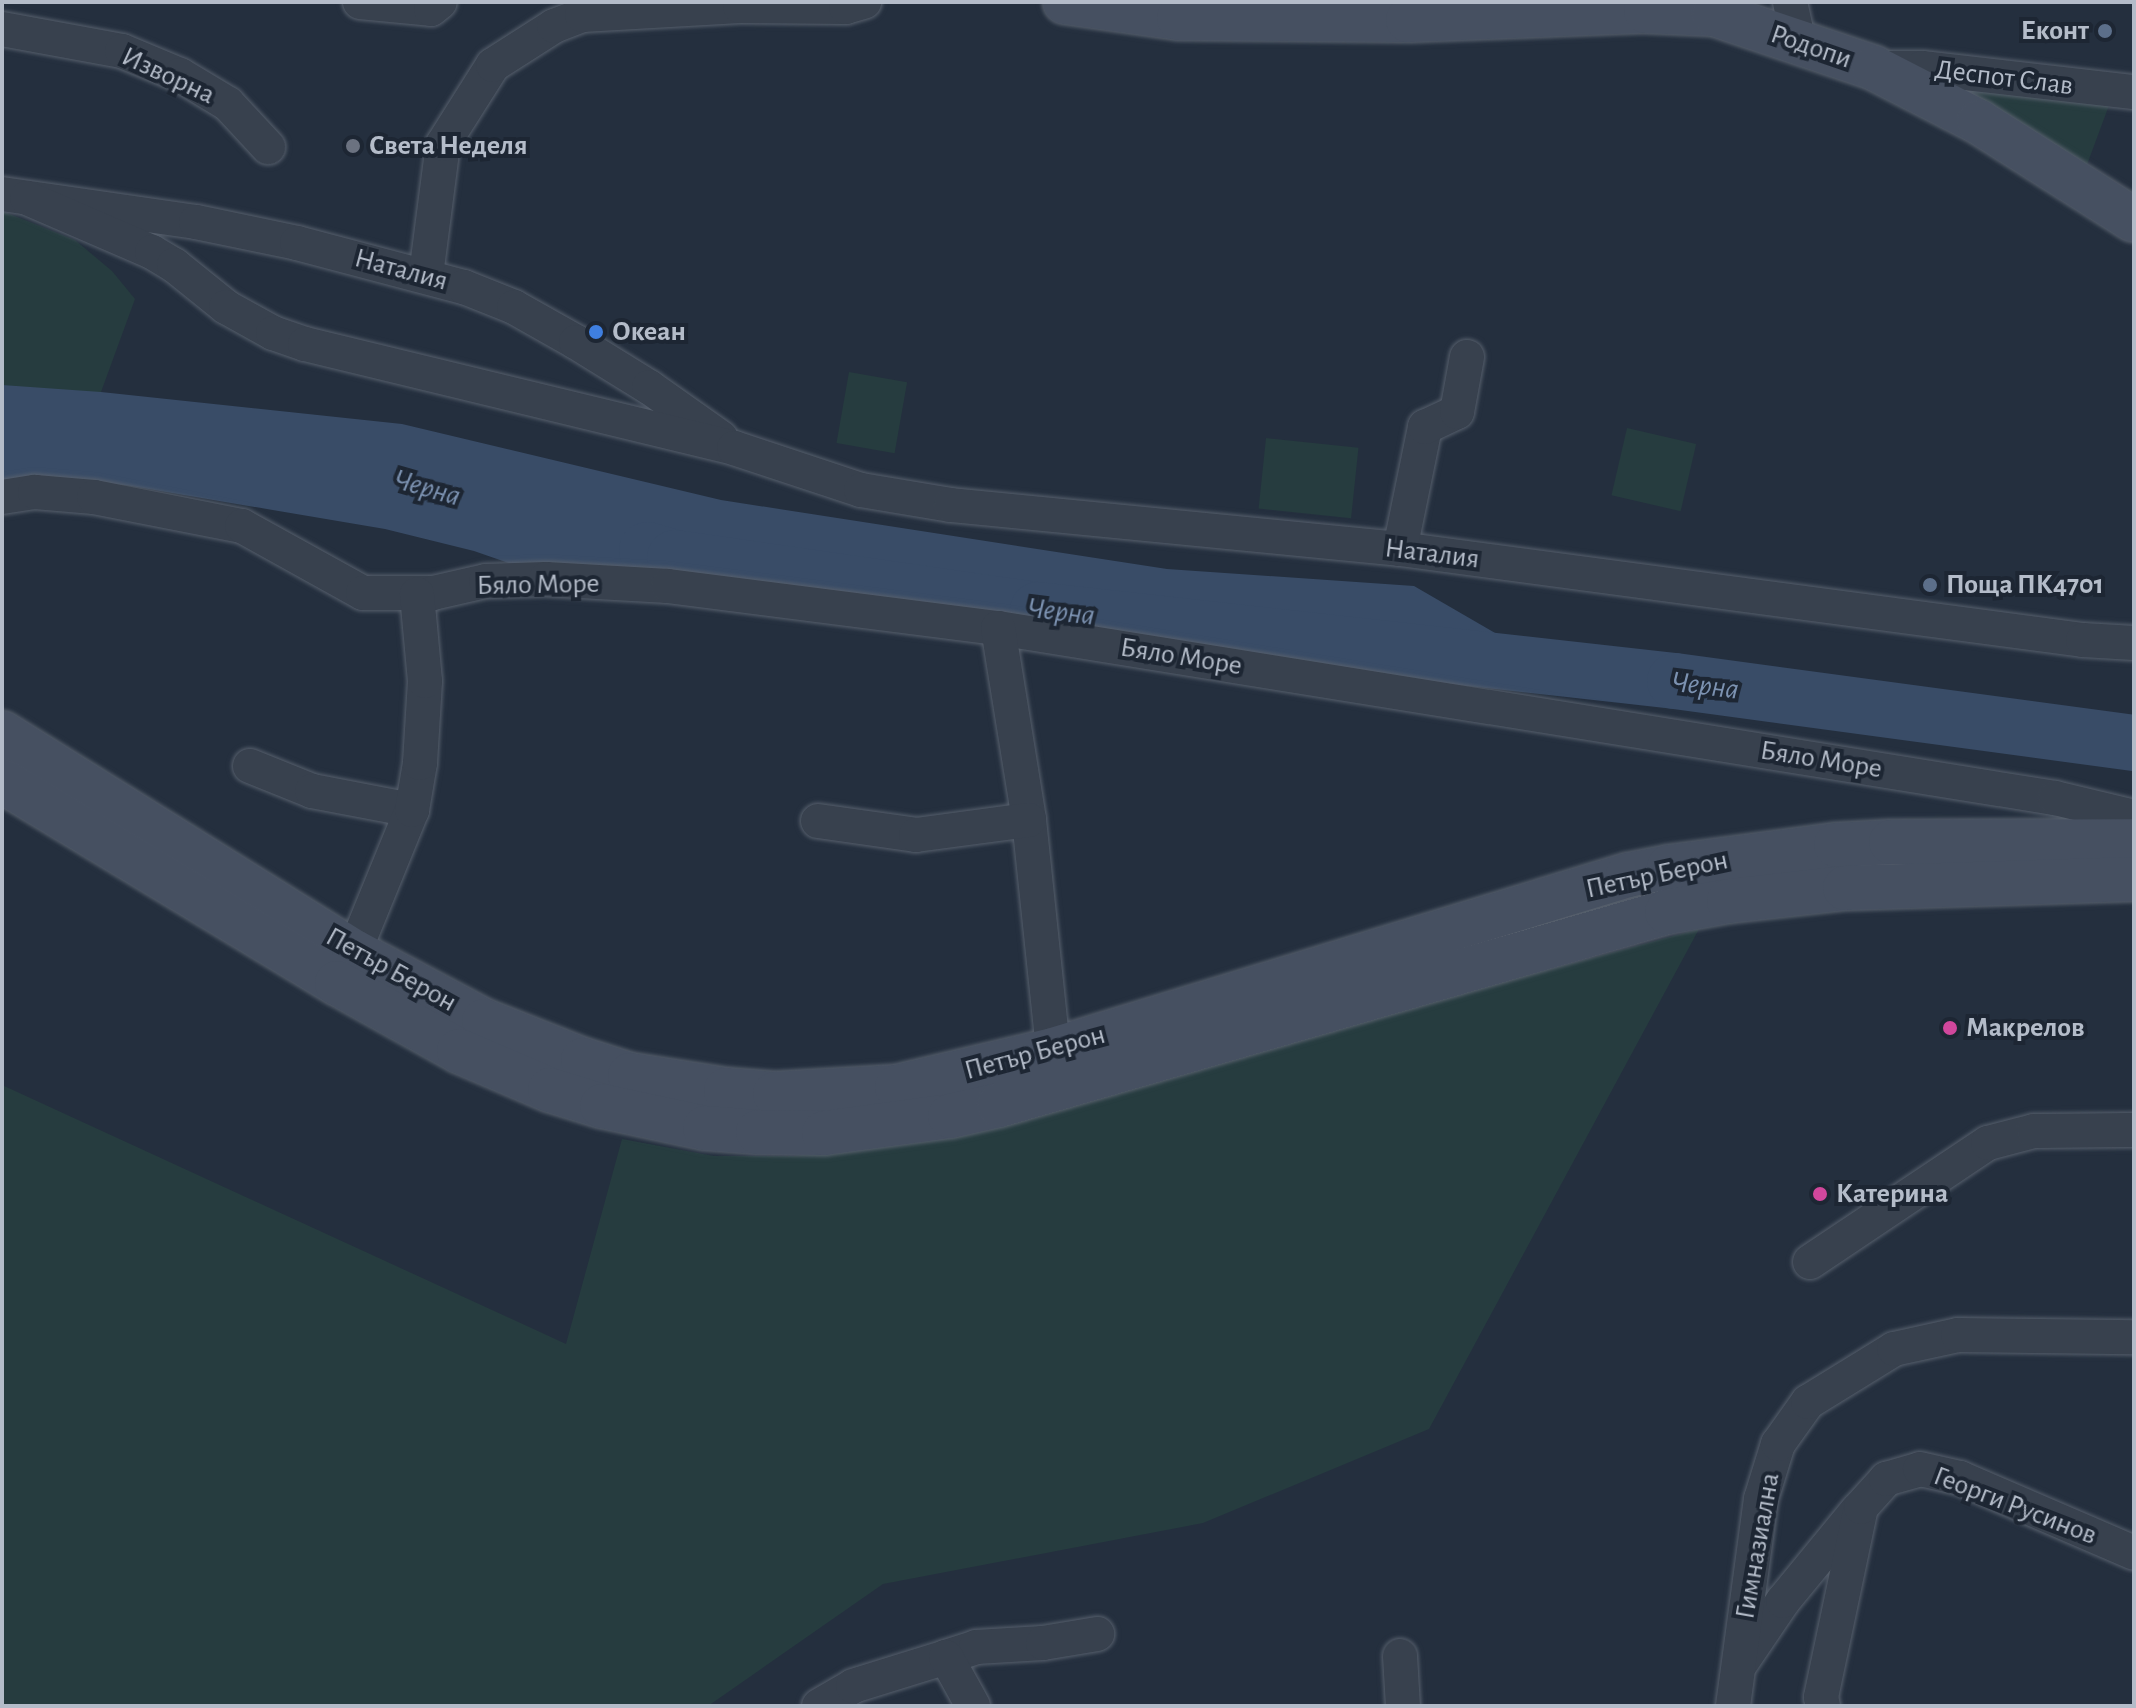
<!DOCTYPE html>
<html>
<head>
<meta charset="utf-8">
<style>
  body { margin:0 }
  #map { position:relative; width:2136px; height:1708px; overflow:hidden; background:#242f3e; font-family:"Alegreya Sans",sans-serif }
  div>[style] { position:absolute }
  .green>* { inset:0; background:#263c3f; transform-origin:0 0 }
  .water>* { inset:0; background:#394c67 }
  .river>* { height:56px; margin:-28px; padding:0 28px; transform-origin:28px; border-radius:28px; background:#394c67 }
  .roads { filter:drop-shadow(0 0 2px #565f6c) drop-shadow(0 0 2px #565f6c) }
  .street>* { height:34px; margin:-17px; padding:0 17px; transform-origin:17px; border-radius:17px; background:#38414e }
  .secondary>* { height:44px; margin:-22px; padding:0 22px; transform-origin:22px; border-radius:22px; background:#465061 }
  .dots>* { width:22px; height:22px; translate:-50% -50%; box-sizing:border-box; border:4px solid #1d2633; border-radius:50% }
  span { translate:-50% -50%; white-space:nowrap; text-align:center; line-height:1.15; -webkit-text-stroke:8px #1d2633; paint-order:stroke }
  .poi-label { font-size:28px; color:#b4bcc9; font-weight:700 }
  .right { translate:-100% -50%; text-align:right }
  .left { translate:0 -50%; text-align:left }
  .street-label { font-size:28px; color:#b4bcc9 }
  .water-label { font-size:30px; color:#7c92b1; font-style:italic }
  .frame { position:absolute; inset:0; border:4px solid #b4bcc9; pointer-events:none }
</style>
</head>
<body>
<div id="map">
  <div class="green">
    <div style="clip-path:polygon(1953px 89px,2111px 100px,2085px 170px)"></div>
    <div style="clip-path:polygon(2px 211px,75px 240px,112px 271px,135px 299px,101px 392px,2px 455px)"></div>
    <div style="left:849px;top:372px;width:59px;height:72px;rotate:10deg"></div>
    <div style="left:1627px;top:428px;width:71px;height:69px;rotate:13deg"></div>
    <div style="left:1266px;top:438px;width:93px;height:71px;rotate:6deg"></div>
    <div style="clip-path:polygon(1699px 929px,1429px 1429px,1203px 1523px,883px 1584px,708px 1706px,2px 1706px,2px 1085px,566px 1344px,622px 1139px,714px 1156px,795px 1156px,945px 1132px)"></div>
  </div>
  <div class="water">
    <div style="clip-path:polygon(2px 385px,101px 392px,402px 424px,721px 500px,1167px 569px,1414px 586px,1502px 637px,1344px 636px,767px 550px,688px 575px,543px 575px,474px 551px,385px 529px,125px 485px,14px 480px,2px 484px)"></div>
  </div>
  <div class="river">
    <div style="left:647px;top:550px;width:29px;rotate:16deg"></div>
    <div style="left:675px;top:558px;width:367px;rotate:8.2deg"></div>
    <div style="left:1038px;top:610px;width:641px;rotate:6.36deg"></div>
    <div style="left:1675px;top:681px;width:463px;rotate:7.7deg"></div>
  </div>
  <div class="roads">
    <div class="street">
      <div style="left:360px;top:2px;width:71px;rotate:5.6deg"></div>
      <div style="left:431px;top:9px;width:11px;rotate:-38deg"></div>
      <div style="left:1790px;top:2px;width:42px;rotate:77.6deg"></div>
      <div style="left:2px;top:29px;width:122px;rotate:10.4deg"></div>
      <div style="left:122px;top:51px;width:63px;rotate:22.5deg"></div>
      <div style="left:180px;top:75px;width:56px;rotate:31.1deg"></div>
      <div style="left:228px;top:104px;width:59px;rotate:47.1deg"></div>
      <div style="left:1879px;top:68px;width:43px"></div>
      <div style="left:1922px;top:68px;width:213px;rotate:6.5deg"></div>
      <div style="left:2px;top:194px;width:196px;rotate:8.2deg"></div>
      <div style="left:196px;top:222px;width:103px;rotate:11.7deg"></div>
      <div style="left:297px;top:243px;width:173px;rotate:14.8deg"></div>
      <div style="left:464px;top:287px;width:54px;rotate:21.8deg"></div>
      <div style="left:514px;top:307px;width:71px;rotate:29.4deg"></div>
      <div style="left:576px;top:342px;width:86px;rotate:31.7deg"></div>
      <div style="left:649px;top:387px;width:88px;rotate:35.3deg"></div>
      <div style="left:27px;top:198px;width:136px;rotate:23.4deg"></div>
      <div style="left:152px;top:252px;width:26px;rotate:31deg"></div>
      <div style="left:174px;top:265px;width:67px;rotate:38.9deg"></div>
      <div style="left:226px;top:307px;width:54px;rotate:29deg"></div>
      <div style="left:273px;top:333px;width:34px;rotate:19deg"></div>
      <div style="left:305px;top:344px;width:441px;rotate:13.6deg"></div>
      <div style="left:734px;top:448px;width:134px;rotate:18.3deg"></div>
      <div style="left:861px;top:490px;width:91px;rotate:9.5deg"></div>
      <div style="left:951px;top:505px;width:451px;rotate:5.6deg"></div>
      <div style="left:1400px;top:549px;width:689px;rotate:7.59deg"></div>
      <div style="left:2083px;top:640px;width:51px;rotate:3.4deg"></div>
      <div style="left:426px;top:275px;width:132px;rotate:-82.6deg"></div>
      <div style="left:443px;top:144px;width:93px;rotate:-57.7deg"></div>
      <div style="left:493px;top:65px;width:72px;rotate:-32.6deg"></div>
      <div style="left:554px;top:26px;width:30px;rotate:-21deg"></div>
      <div style="left:582px;top:15px;width:158px;rotate:-3.3deg"></div>
      <div style="left:740px;top:6px;width:106px;rotate:0.5deg"></div>
      <div style="left:846px;top:7px;width:19px;rotate:-16deg"></div>
      <div style="left:2px;top:497px;width:33px;rotate:-9deg"></div>
      <div style="left:35px;top:492px;width:59px;rotate:4.8deg"></div>
      <div style="left:94px;top:497px;width:151px;rotate:11.1deg"></div>
      <div style="left:242px;top:526px;width:138px;rotate:29deg"></div>
      <div style="left:363px;top:593px;width:70px"></div>
      <div style="left:433px;top:593px;width:54px;rotate:-12.8deg"></div>
      <div style="left:486px;top:581px;width:60px;rotate:-1.9deg"></div>
      <div style="left:546px;top:579px;width:122px;rotate:3.3deg"></div>
      <div style="left:668px;top:586px;width:333px;rotate:7.3deg"></div>
      <div style="left:998px;top:628px;width:1071px;rotate:9.14deg"></div>
      <div style="left:2055px;top:798px;width:81px;rotate:13.5deg"></div>
      <div style="left:1400px;top:549px;width:125px;rotate:-78.4deg"></div>
      <div style="left:1425px;top:427px;width:35px;rotate:-25deg"></div>
      <div style="left:1457px;top:412px;width:56px;rotate:-79.7deg"></div>
      <div style="left:998px;top:628px;width:194px;rotate:80.8deg"></div>
      <div style="left:1029px;top:820px;width:231px;rotate:84deg"></div>
      <div style="left:250px;top:766px;width:67px;rotate:22deg"></div>
      <div style="left:312px;top:791px;width:102px;rotate:10.8deg"></div>
      <div style="left:818px;top:821px;width:99px;rotate:8.1deg"></div>
      <div style="left:916px;top:835px;width:114px;rotate:-7.6deg"></div>
      <div style="left:354px;top:952px;width:153px;rotate:-67.8deg"></div>
      <div style="left:412px;top:810px;width:48px;rotate:-80.3deg"></div>
      <div style="left:420px;top:763px;width:82px;rotate:-86.5deg"></div>
      <div style="left:425px;top:681px;width:87px;rotate:-95.3deg"></div>
      <div style="left:1810px;top:1262px;width:214px;rotate:-33.8deg"></div>
      <div style="left:1988px;top:1143px;width:48px;rotate:-14.6deg"></div>
      <div style="left:2034px;top:1131px;width:100px;rotate:-0.6deg"></div>
      <div style="left:1400px;top:1656px;width:50px;rotate:86.6deg"></div>
      <div style="left:946px;top:1657px;width:32px;rotate:-18deg"></div>
      <div style="left:976px;top:1647px;width:67px;rotate:-3.4deg"></div>
      <div style="left:1043px;top:1643px;width:55px;rotate:-9.5deg"></div>
      <div style="left:1741px;top:1663px;width:75px;rotate:-55.9deg"></div>
      <div style="left:1783px;top:1601px;width:117px;rotate:-50.6deg"></div>
      <div style="left:819px;top:1706px;width:39px;rotate:-30deg"></div>
      <div style="left:853px;top:1686px;width:97px;rotate:-17.3deg"></div>
      <div style="left:946px;top:1657px;width:56px;rotate:61.1deg"></div>
      <div style="left:1733px;top:1706px;width:209px;rotate:-82.3deg"></div>
      <div style="left:1761px;top:1499px;width:58px;rotate:-72.8deg"></div>
      <div style="left:1778px;top:1444px;width:52px;rotate:-54.5deg"></div>
      <div style="left:1808px;top:1402px;width:101px;rotate:-31.6deg"></div>
      <div style="left:1894px;top:1349px;width:66px;rotate:-12.3deg"></div>
      <div style="left:1958px;top:1335px;width:176px;rotate:0.7deg"></div>
      <div style="left:1823px;top:1706px;width:9px;rotate:-103deg"></div>
      <div style="left:1821px;top:1697px;width:194px;rotate:-78.1deg"></div>
      <div style="left:1861px;top:1507px;width:38px;rotate:-48deg"></div>
      <div style="left:1886px;top:1479px;width:35px;rotate:-16deg"></div>
      <div style="left:1920px;top:1469px;width:41px;rotate:12.7deg"></div>
      <div style="left:1960px;top:1478px;width:189px;rotate:23.3deg"></div>
    </div>
    <div class="secondary">
      <div style="left:1065px;top:2px;width:115px;rotate:8deg"></div>
      <div style="left:1179px;top:18px;width:229px;rotate:0.5deg"></div>
      <div style="left:1408px;top:20px;width:238px;rotate:-2.2deg"></div>
      <div style="left:1646px;top:11px;width:68px;rotate:2.5deg"></div>
      <div style="left:1714px;top:14px;width:169px;rotate:18.6deg"></div>
      <div style="left:1874px;top:68px;width:118px;rotate:27.2deg"></div>
      <div style="left:1979px;top:122px;width:183px;rotate:32.3deg"></div>
      <div style="left:2px;top:733px;width:415px;rotate:31.9deg"></div>
      <div style="left:354px;top:952px;width:147px;rotate:28deg"></div>
      <div style="left:484px;top:1021px;width:106px;rotate:21.5deg"></div>
      <div style="left:583px;top:1060px;width:49px;rotate:17.7deg"></div>
      <div style="left:630px;top:1075px;width:97px;rotate:8.9deg"></div>
      <div style="left:726px;top:1090px;width:49px;rotate:4.7deg"></div>
      <div style="left:775px;top:1094px;width:122px;rotate:-3.3deg"></div>
      <div style="left:897px;top:1087px;width:160px;rotate:-13.3deg"></div>
      <div style="left:1053px;top:1050px;width:601px;rotate:-16.93deg"></div>
      <div style="left:1628px;top:875px;width:42px;rotate:-11deg"></div>
      <div style="left:1669px;top:867px;width:168px;rotate:-7.5deg"></div>
      <div style="left:1836px;top:845px;width:55px;rotate:-3.1deg"></div>
      <div style="left:1891px;top:842px;width:243px;rotate:-0.2deg"></div>
      <div style="left:2px;top:781px;width:391px;rotate:31.1deg"></div>
      <div style="left:337px;top:983px;width:140px;rotate:29.1deg"></div>
      <div style="left:459px;top:1051px;width:99px;rotate:23.2deg"></div>
      <div style="left:550px;top:1090px;width:54px;rotate:17.1deg"></div>
      <div style="left:602px;top:1106px;width:105px;rotate:12.1deg"></div>
      <div style="left:705px;top:1128px;width:53px;rotate:4.3deg"></div>
      <div style="left:758px;top:1132px;width:66px;rotate:0.9deg"></div>
      <div style="left:824px;top:1133px;width:127px;rotate:-7.7deg"></div>
      <div style="left:950px;top:1116px;width:50px;rotate:-12.7deg"></div>
      <div style="left:999px;top:1105px;width:695px;rotate:-16.12deg"></div>
      <div style="left:1667px;top:912px;width:63px;rotate:-10.1deg"></div>
      <div style="left:1729px;top:901px;width:117px;rotate:-6.4deg"></div>
      <div style="left:1845px;top:888px;width:289px;rotate:-1.8deg"></div>
    </div>
  </div>
  <div class="dots">
    <div style="left:2105px;top:31px;background:#5c6f8a"></div>
    <div style="left:353px;top:146px;background:#6b7280"></div>
    <div style="left:596px;top:332px;background:#3f7fe0"></div>
    <div style="left:1930px;top:585px;background:#5c6f8a"></div>
    <div style="left:1950px;top:1028px;background:#d1479c"></div>
    <div style="left:1820px;top:1194px;background:#d1479c"></div>
  </div>
  <div class="poi-label">
    <span class="right" style="left:2089px;top:31px">Еконт</span>
    <span class="left" style="left:369px;top:146px">Света Неделя</span>
    <span class="left" style="left:612px;top:332px">Океан</span>
    <span class="left" style="left:1946px;top:585px">Поща ПК4701</span>
    <span class="left" style="left:1966px;top:1028px">Макрелов</span>
    <span class="left" style="left:1836px;top:1194px">Катерина</span>
  </div>
  <div class="street-label">
    <span style="left:1811px;top:47px;rotate:19deg">Родопи</span>
    <span style="left:168px;top:76px;rotate:25deg">Изворна</span>
    <span style="left:2004px;top:78px;rotate:7deg">Деспот Слав</span>
    <span style="left:401px;top:270px;rotate:15deg">Наталия</span>
    <span style="left:1432px;top:554px;rotate:7deg">Наталия</span>
    <span style="left:538px;top:585px;rotate:-1deg">Бяло Море</span>
    <span style="left:1181px;top:657px;rotate:9deg">Бяло Море</span>
    <span style="left:1821px;top:760px;rotate:9deg">Бяло Море</span>
    <span style="left:1657px;top:875px;rotate:-12deg">Петър Берон</span>
    <span style="left:391px;top:970px;rotate:29deg">Петър Берон</span>
    <span style="left:1035px;top:1053px;rotate:-15deg">Петър Берон</span>
    <span style="left:2015px;top:1506px;rotate:21deg">Георги Русинов</span>
    <span style="left:1758px;top:1546px;rotate:-80deg">Гимназиална</span>
  </div>
  <div class="water-label">
    <span style="left:427px;top:488px;rotate:16deg">Черна</span>
    <span style="left:1061px;top:612px;rotate:7deg">Черна</span>
    <span style="left:1705px;top:686px;rotate:7deg">Черна</span>
  </div>
  <div class="frame"></div>
</div>
</body>
</html>
